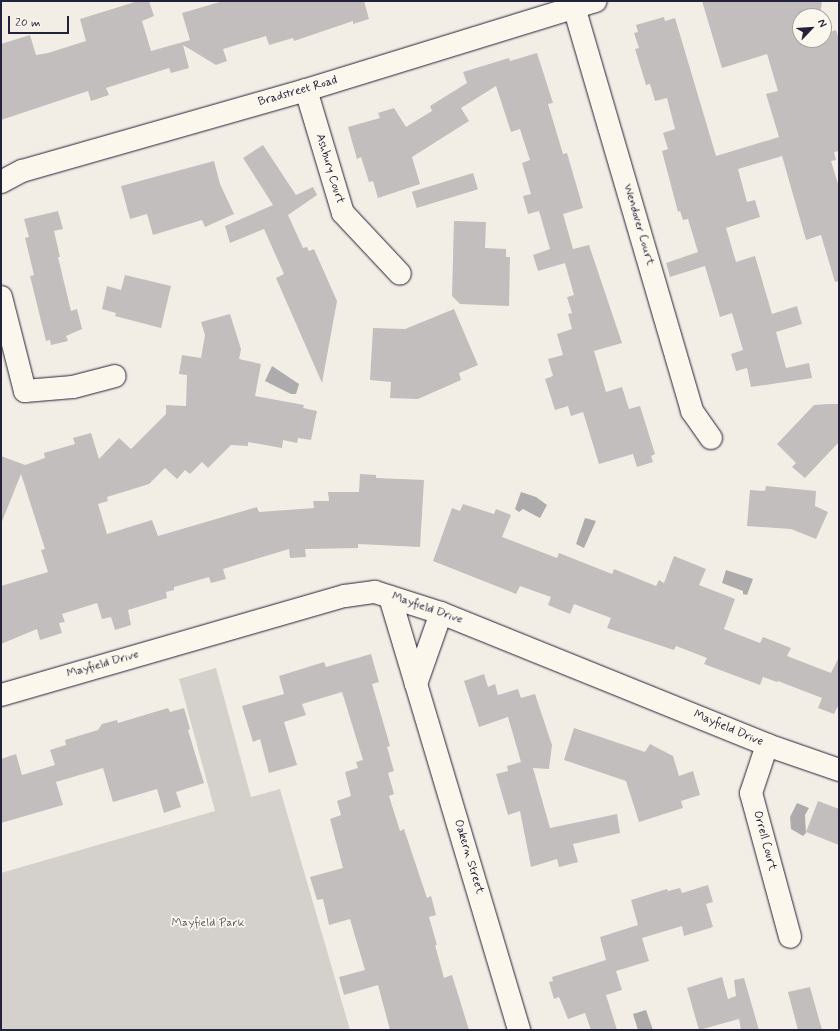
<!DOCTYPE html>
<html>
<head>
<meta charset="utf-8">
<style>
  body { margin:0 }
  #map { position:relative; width:840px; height:1031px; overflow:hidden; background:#f2eee5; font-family:Mynerve,sans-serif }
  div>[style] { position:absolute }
  .green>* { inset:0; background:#d4d1cc }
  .water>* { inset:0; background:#aeabad }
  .building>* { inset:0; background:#c2bebe; transform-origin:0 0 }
  .roads { filter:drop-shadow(0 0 1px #22223b) drop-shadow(0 0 1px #22223b) }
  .minor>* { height:22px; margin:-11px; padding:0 11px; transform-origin:11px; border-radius:11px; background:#fbf7ec }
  span { translate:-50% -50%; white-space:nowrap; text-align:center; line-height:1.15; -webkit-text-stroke:3.5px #fbf7ec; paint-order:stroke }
  .street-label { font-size:12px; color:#22223b }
  .park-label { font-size:12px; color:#575766 }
  .frame { position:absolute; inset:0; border:2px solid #22223b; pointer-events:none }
  .north { position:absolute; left:792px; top:8px; width:40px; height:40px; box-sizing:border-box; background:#fbf7ec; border:1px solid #a4a2a5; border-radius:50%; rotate:65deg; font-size:11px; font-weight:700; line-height:16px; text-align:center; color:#22223b }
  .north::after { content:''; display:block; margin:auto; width:14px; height:18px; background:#22223b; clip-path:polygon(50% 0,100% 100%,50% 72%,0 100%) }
  .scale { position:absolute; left:8px; top:16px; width:61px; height:18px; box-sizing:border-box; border:2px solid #22223b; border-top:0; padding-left:5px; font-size:12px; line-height:14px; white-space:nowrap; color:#22223b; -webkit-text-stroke:3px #fbf7ec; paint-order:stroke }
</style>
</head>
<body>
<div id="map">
  <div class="green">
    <div style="clip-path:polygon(216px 668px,251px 797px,280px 789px,350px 1030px,1px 1030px,1px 873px,215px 811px,179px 679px)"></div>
  </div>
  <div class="water">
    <div style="clip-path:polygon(272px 366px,299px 384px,296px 394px,291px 394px,265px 381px)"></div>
    <div style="clip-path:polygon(521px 492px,536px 497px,547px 505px,540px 518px,523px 509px,519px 512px,515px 509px)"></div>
    <div style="clip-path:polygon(585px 518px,596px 521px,584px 548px,576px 544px)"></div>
    <div style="clip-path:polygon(726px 570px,753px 579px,747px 595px,743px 594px,743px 591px,722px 583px)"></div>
    <div style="clip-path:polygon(797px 803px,809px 808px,805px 815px,806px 833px,803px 836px,791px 829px,790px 817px)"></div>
    <div style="clip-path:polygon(646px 1010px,653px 1030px,638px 1030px,633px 1014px)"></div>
  </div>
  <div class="building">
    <div style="clip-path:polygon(138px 1px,149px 1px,154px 16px,142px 21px,151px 51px,190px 40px,182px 13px,223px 1px,364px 1px,369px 19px,353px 24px,353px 21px,294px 41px,293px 38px,269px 45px,266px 36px,223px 49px,227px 61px,216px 65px,183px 45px,189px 68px,171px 73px,169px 68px,106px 88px,109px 95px,91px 101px,88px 91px,1px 120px,1px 44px,30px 35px,36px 55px,48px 53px,86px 41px,80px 19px)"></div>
    <div style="clip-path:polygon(702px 1px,822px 1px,820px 16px,800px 16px,800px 40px,824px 40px,824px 34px,836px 30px,839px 39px,839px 151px,834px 152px,836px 160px,831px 161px,839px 187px,839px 281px,835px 282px,821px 235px,806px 240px,782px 156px,738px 169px,747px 202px,755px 200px,760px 217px,726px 228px,736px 262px,755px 256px,772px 314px,797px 306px,802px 324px,776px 332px,786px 368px,809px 363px,812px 378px,751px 387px,747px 368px,736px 371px,731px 354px,743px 350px,732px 313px,720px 317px,705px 266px,670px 277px,666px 263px,698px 252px,688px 219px,683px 220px,680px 211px,678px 212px,662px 151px,668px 149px,663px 133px,675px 129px,667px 98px,655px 101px,650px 84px,646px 85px,635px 49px,639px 48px,634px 33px,638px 32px,636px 25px,664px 17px,665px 21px,675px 18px,716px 156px,779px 137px,766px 94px,778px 91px,767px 54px,722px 68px)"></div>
    <div style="clip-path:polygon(537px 53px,553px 103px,548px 104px,563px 154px,567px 153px,583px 208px,563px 214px,573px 249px,589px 245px,622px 343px,594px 351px,606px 392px,622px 387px,629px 409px,640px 406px,655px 454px,651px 456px,653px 462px,637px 467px,633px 454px,599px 464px,583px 412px,571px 416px,568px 406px,555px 410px,545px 379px,553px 376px,548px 359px,563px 355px,557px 334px,572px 329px,568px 314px,572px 313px,567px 297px,574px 295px,565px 263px,538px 271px,533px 255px,550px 249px,539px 211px,528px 214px,523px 196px,531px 194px,522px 163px,530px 160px,520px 129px,511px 132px,496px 86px,461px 108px,469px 121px,412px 157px,420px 184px,378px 198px,373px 181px,369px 182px,361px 157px,357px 159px,348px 127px,380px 118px,378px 113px,394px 108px,406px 127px,432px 111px,430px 106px,467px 83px,463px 72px,509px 58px,510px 61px)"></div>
    <div style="clip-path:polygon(263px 145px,296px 195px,313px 187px,317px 195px,288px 215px,303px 248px,307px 247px,309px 251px,314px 249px,337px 301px,322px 383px,276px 278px,284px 274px,264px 229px,230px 243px,225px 226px,273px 205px,243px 158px)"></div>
    <div style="clip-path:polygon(214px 161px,220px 184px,234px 214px,205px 227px,202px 220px,153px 235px,147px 214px,130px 219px,121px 186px)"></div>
    <div style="left:473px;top:173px;width:17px;height:64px;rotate:73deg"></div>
    <div style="clip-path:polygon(58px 211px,63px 229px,54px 231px,60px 257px,58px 257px,71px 311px,77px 309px,82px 329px,66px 336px,68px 341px,51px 345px,50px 340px,46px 341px,30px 276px,34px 275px,25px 238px,29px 237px,24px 219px)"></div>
    <div style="clip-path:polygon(454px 221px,486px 222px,485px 248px,506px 249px,506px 257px,510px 257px,509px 306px,460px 304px,452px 296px)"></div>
    <div style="clip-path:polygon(125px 275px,171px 286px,161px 328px,115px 316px,116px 313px,102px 309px,107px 286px,121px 290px)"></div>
    <div style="clip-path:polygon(454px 309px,478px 365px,459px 373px,461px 380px,418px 399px,390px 398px,391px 382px,370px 380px,373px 328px,405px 329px)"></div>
    <div style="clip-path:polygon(230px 314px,241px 349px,239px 359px,261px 364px,255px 396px,304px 405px,303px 408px,317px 411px,311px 440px,298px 438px,297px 443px,283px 440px,282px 448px,248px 442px,248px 446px,231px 445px,208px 468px,202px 462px,190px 474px,185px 470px,177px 479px,165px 468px,149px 484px,107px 497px,108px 501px,98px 504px,107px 534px,152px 520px,158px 536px,257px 507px,259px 512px,314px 508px,313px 501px,329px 501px,328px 492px,359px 492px,360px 474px,376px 475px,376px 478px,424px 480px,420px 547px,358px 544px,358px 548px,305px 549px,306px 557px,290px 558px,289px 549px,223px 569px,226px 579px,211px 583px,209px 577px,174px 587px,174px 590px,166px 592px,167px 598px,128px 610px,131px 625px,115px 630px,111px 617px,102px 619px,97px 603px,62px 614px,65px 622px,59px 623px,62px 633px,40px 640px,37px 629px,1px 644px,1px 586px,48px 572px,41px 550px,45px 549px,21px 474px,1px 524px,1px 456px,25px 465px,45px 458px,44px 453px,75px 444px,73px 438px,91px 433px,99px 459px,119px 438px,131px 449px,166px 414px,166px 405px,186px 406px,187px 375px,179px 374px,182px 355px,201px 358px,205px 335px,201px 322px)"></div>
    <div style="clip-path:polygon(829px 404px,839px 404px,839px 442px,805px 478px,792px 467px,796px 463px,777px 444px,814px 405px)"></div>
    <div style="clip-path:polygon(766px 486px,816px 491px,815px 506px,828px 512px,816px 539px,791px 529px,747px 526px,750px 490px,765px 491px)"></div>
    <div style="clip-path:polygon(463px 504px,494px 514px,496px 509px,511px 515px,502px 537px,557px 558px,559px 553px,612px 574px,614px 569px,656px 586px,659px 580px,664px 583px,674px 556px,706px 569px,699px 585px,735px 599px,724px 629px,760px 643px,763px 637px,791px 648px,787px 656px,831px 673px,839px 657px,839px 704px,834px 714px,818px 708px,822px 698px,778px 681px,777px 682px,763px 677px,760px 685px,704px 664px,707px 658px,676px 646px,674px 650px,607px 628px,611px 618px,574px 604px,570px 614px,548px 605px,551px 597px,520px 586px,516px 594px,433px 561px,452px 508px,460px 511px)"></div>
    <div style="clip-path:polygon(371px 654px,379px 682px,372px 684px,390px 746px,387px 747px,394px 771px,388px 773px,394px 794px,389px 796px,400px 831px,404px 829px,427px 898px,431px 896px,436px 915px,429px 917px,437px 945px,435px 945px,444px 978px,452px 975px,469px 1030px,390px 1030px,378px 985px,344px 995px,339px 977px,365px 970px,350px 919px,329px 925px,323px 899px,317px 900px,310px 877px,343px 868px,330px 819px,341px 815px,337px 801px,351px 796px,345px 772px,358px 768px,356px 762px,363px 760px,342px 692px,302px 704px,306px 715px,284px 722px,297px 765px,269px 773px,260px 739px,253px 742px,242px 706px,284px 694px,279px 676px,324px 662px,326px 667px)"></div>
    <div style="clip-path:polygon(484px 674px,488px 687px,495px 684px,498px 695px,518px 689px,521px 698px,535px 694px,552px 745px,549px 769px,533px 768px,550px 828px,617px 814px,620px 833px,573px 844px,578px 862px,559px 867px,557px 859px,531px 867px,520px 811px,508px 815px,496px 774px,508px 771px,507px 766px,521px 762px,508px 717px,479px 727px,464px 681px)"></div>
    <div style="clip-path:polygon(168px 708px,170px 712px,184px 708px,190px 729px,188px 730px,204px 783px,176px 792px,181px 807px,164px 813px,157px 789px,113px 802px,103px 768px,56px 782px,63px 805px,1px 823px,1px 759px,16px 754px,22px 775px,55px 765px,50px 750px,66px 745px,65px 740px,98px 730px,102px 724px,117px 720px,118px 723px)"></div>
    <div style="clip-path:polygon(574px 728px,645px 752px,650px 744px,673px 756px,679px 776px,693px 771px,700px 795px,681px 801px,683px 808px,639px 822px,626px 781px,564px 760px)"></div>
    <div style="clip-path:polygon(818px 801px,839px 809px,839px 845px,806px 832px)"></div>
    <div style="clip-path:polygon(708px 885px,713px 902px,706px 904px,713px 927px,684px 936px,682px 926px,642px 938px,649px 961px,616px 971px,622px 990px,606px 995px,617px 1030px,591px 1030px,585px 1013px,568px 1019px,559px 997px,554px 999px,549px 982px,553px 981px,552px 977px,606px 960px,600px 937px,638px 925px,631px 900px,667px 889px,668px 891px,680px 888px,682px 893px)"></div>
    <div style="clip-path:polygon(722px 977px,728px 999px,736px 996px,734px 980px,744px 978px,759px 1030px,741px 1030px,739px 1019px,699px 1030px,687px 988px)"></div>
    <div style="clip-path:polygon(810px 987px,822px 1030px,798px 1030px,788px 992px)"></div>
  </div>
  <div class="roads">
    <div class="minor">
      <div style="left:574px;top:7px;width:421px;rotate:73.7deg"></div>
      <div style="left:692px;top:411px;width:33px;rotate:55deg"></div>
      <div style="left:306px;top:90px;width:128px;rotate:73.3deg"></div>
      <div style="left:343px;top:213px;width:83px;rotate:46.9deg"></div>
      <div style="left:1px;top:182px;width:24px;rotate:-28deg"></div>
      <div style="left:22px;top:171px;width:295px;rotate:-15.9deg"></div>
      <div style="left:306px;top:90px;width:303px;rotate:-17.1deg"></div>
      <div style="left:1px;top:297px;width:97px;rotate:75.7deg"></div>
      <div style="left:25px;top:391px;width:48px;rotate:-4.8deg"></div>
      <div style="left:73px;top:387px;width:43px;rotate:-14.7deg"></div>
      <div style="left:390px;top:597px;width:91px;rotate:73.4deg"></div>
      <div style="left:416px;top:684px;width:75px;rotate:-70.6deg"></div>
      <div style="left:416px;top:684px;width:361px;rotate:73.4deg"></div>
      <div style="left:1px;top:695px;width:358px;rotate:-16.1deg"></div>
      <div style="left:345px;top:596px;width:30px;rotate:-8deg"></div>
      <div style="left:375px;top:592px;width:69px;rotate:17.7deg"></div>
      <div style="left:441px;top:613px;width:352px;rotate:22deg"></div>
      <div style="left:767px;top:745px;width:76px;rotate:19.1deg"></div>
      <div style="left:767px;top:745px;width:51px;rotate:108.4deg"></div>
      <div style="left:751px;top:793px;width:149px;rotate:74.8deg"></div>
    </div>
  </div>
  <div class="street-label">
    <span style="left:298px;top:92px;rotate:-16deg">Bradstreet Road</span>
    <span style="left:329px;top:169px;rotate:73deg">Ashbury Court</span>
    <span style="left:638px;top:225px;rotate:74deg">Wendover Court</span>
    <span style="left:427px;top:609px;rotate:19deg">Mayfield Drive</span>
    <span style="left:103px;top:665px;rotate:-16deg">Mayfield Drive</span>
    <span style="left:728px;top:729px;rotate:23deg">Mayfield Drive</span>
    <span style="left:764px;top:841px;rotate:75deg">Orrell Court</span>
    <span style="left:468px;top:857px;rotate:73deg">Oakern Street</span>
  </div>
  <div class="park-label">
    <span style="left:208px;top:924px">Mayfield Park</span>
  </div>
  <div class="frame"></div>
  <div class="north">N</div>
  <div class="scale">20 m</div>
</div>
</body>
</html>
